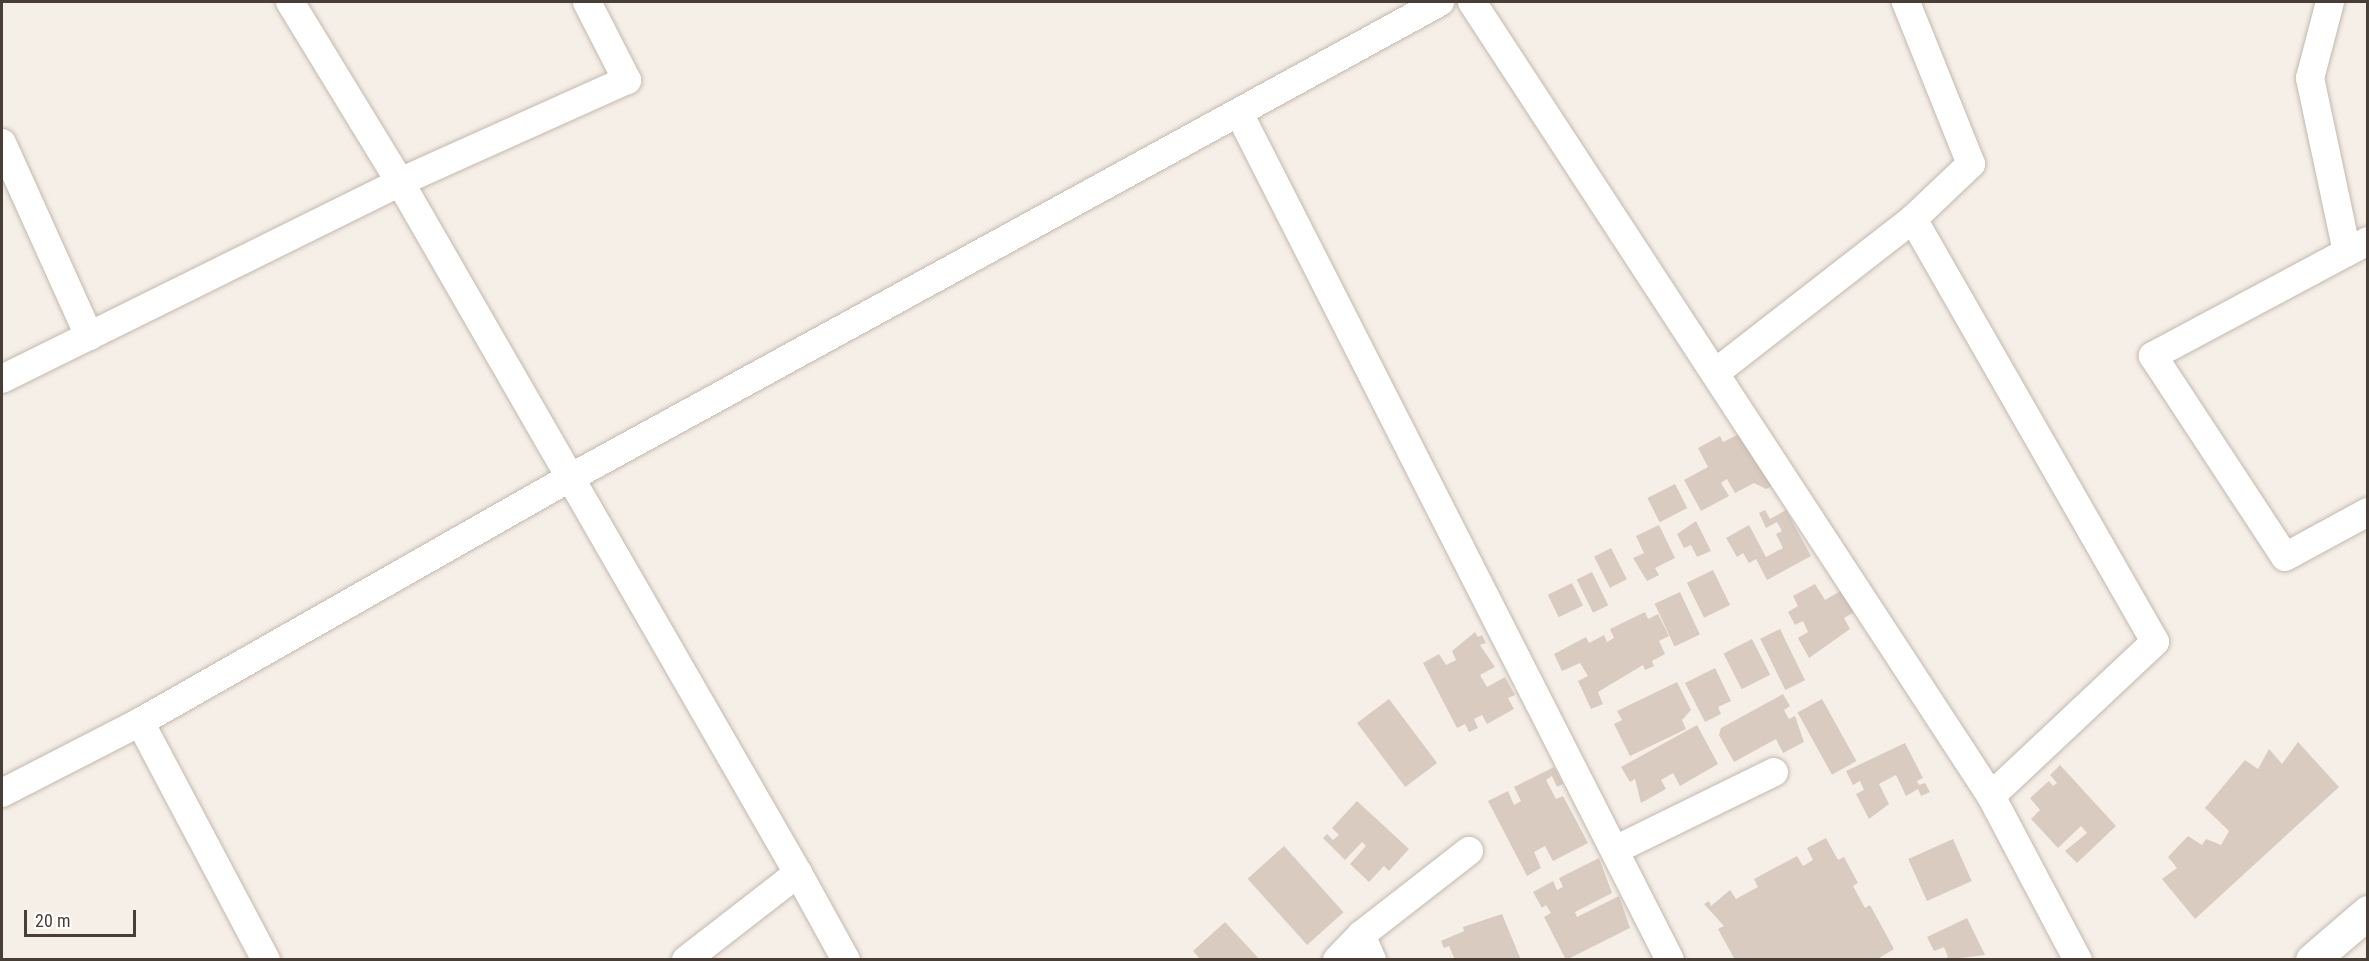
<!DOCTYPE html>
<html>
<head>
<meta charset="utf-8">
<style>
  body { margin:0 }
  #map { position:relative; width:2369px; height:961px; overflow:hidden; background:#f5efe8; font-family:"Roboto Condensed",sans-serif }
  div>[style] { position:absolute }
  .building>* { inset:0; background:#dacbc0; transform-origin:0 0 }
  .roads { filter:drop-shadow(0 0 2px #c4b8ad) drop-shadow(0 0 2px #c4b8ad) }
  .minor>* { height:28px; margin:-14px; padding:0 14px; transform-origin:14px; border-radius:14px; background:#fff }
  .tertiary>* { height:33px; margin:-16.5px; padding:0 16.5px; transform-origin:16.5px; border-radius:16.5px; background:#fff }
  span { translate:-50% -50%; white-space:nowrap; text-align:center; line-height:1.15; -webkit-text-stroke:5px #fff; paint-order:stroke }
  .frame { position:absolute; inset:0; border:3px solid #493e36; pointer-events:none }
  .scale { position:absolute; left:24px; top:910px; width:112px; height:27px; box-sizing:border-box; border:3px solid #493e36; border-top:0; padding-left:8px; font-size:18px; line-height:21px; white-space:nowrap; color:#493e36; -webkit-text-stroke:4px #fff; paint-order:stroke }
</style>
</head>
<body>
<div id="map">
  <div class="building">
    <div style="clip-path:polygon(1747px 430px,1776px 484px,1766px 489px,1754px 483px,1735px 493px,1727px 479px,1721px 483px,1729px 496px,1701px 511px,1684px 480px,1708px 467px,1698px 448px,1720px 436px,1723px 442px)"></div>
    <div style="left:1675px;top:484px;width:27px;height:31px;rotate:63deg"></div>
    <div style="clip-path:polygon(1765px 510px,1770px 519px,1786px 510px,1811px 556px,1767px 580px,1756px 559px,1749px 563px,1743px 553px,1737px 557px,1726px 538px,1749px 525px,1766px 557px,1783px 548px,1776px 534px,1782px 531px,1777px 522px,1766px 528px,1759px 513px)"></div>
    <div style="clip-path:polygon(1696px 521px,1711px 551px,1697px 557px,1691px 545px,1684px 548px,1677px 534px)"></div>
    <div style="clip-path:polygon(1659px 525px,1675px 558px,1655px 568px,1659px 575px,1647px 581px,1633px 558px,1644px 553px,1636px 536px)"></div>
    <div style="left:1611px;top:548px;width:35px;height:19px;rotate:63deg"></div>
    <div style="left:1713px;top:570px;width:39px;height:29px;rotate:64deg"></div>
    <div style="left:1592px;top:572px;width:37px;height:17px;rotate:64deg"></div>
    <div style="left:1572px;top:583px;width:25px;height:27px;rotate:64deg"></div>
    <div style="clip-path:polygon(1815px 584px,1825px 600px,1844px 589px,1856px 611px,1844px 618px,1850px 629px,1809px 658px,1798px 638px,1808px 632px,1803px 621px,1795px 625px,1788px 612px,1798px 606px,1793px 596px)"></div>
    <div style="left:1680px;top:592px;width:47px;height:28px;rotate:65deg"></div>
    <div style="clip-path:polygon(1645px 612px,1648px 619px,1658px 614px,1669px 636px,1659px 641px,1665px 654px,1652px 661px,1654px 666px,1645px 670px,1643px 665px,1598px 692px,1603px 704px,1591px 709px,1578px 681px,1588px 676px,1580px 663px,1562px 671px,1554px 654px,1586px 637px,1589px 643px,1604px 635px,1607px 642px,1614px 638px,1610px 629px)"></div>
    <div style="left:1780px;top:629px;width:57px;height:22px;rotate:64deg"></div>
    <div style="clip-path:polygon(1475px 632px,1478px 637px,1482px 635px,1486px 643px,1480px 645px,1495px 667px,1480px 675px,1487px 687px,1505px 677px,1515px 695px,1508px 698px,1514px 709px,1487px 724px,1482px 715px,1474px 719px,1478px 728px,1469px 732px,1465px 724px,1457px 728px,1423px 663px,1439px 654px,1446px 665px,1456px 660px,1452px 651px)"></div>
    <div style="left:1752px;top:639px;width:40px;height:32px;rotate:63deg"></div>
    <div style="clip-path:polygon(1715px 668px,1731px 701px,1718px 707px,1721px 714px,1705px 722px,1685px 683px)"></div>
    <div style="clip-path:polygon(1677px 682px,1691px 710px,1682px 720px,1686px 729px,1630px 756px,1614px 724px,1622px 720px,1617px 711px)"></div>
    <div style="clip-path:polygon(1783px 694px,1790px 706px,1784px 710px,1789px 719px,1795px 716px,1804px 742px,1783px 753px,1776px 739px,1734px 762px,1719px 735px,1721px 728px)"></div>
    <div style="left:1389px;top:699px;width:80px;height:40px;rotate:53deg"></div>
    <div style="left:1822px;top:699px;width:71px;height:28px;rotate:61deg"></div>
    <div style="clip-path:polygon(1697px 725px,1718px 764px,1680px 786px,1673px 773px,1661px 780px,1666px 789px,1641px 803px,1635px 779px,1630px 782px,1621px 767px)"></div>
    <div style="clip-path:polygon(2298px 742px,2339px 787px,2195px 919px,2162px 879px,2177px 868px,2168px 857px,2188px 836px,2202px 845px,2206px 839px,2221px 845px,2229px 831px,2205px 808px,2245px 760px,2258px 769px,2269px 749px,2282px 764px)"></div>
    <div style="clip-path:polygon(1905px 743px,1923px 778px,1917px 781px,1919px 785px,1925px 783px,1930px 792px,1921px 796px,1918px 789px,1906px 796px,1896px 775px,1879px 784px,1889px 804px,1869px 819px,1856px 794px,1864px 790px,1860px 781px,1853px 785px,1846px 771px)"></div>
    <div style="clip-path:polygon(2060px 765px,2116px 826px,2077px 863px,2065px 851px,2087px 833px,2081px 826px,2058px 848px,2031px 819px,2040px 810px,2030px 798px,2049px 781px,2053px 786px,2057px 783px,2050px 775px)"></div>
    <div style="clip-path:polygon(1554px 767px,1563px 784px,1557px 787px,1552px 776px,1546px 780px,1556px 799px,1563px 796px,1588px 843px,1553px 861px,1545px 846px,1534px 852px,1541px 868px,1527px 876px,1488px 801px,1508px 791px,1514px 805px,1521px 801px,1514px 787px)"></div>
    <div style="clip-path:polygon(1357px 801px,1409px 849px,1389px 871px,1384px 866px,1369px 882px,1350px 864px,1366px 846px,1362px 842px,1345px 860px,1323px 838px,1327px 834px,1333px 840px,1339px 835px,1332px 828px)"></div>
    <div style="clip-path:polygon(1826px 838px,1838px 860px,1844px 857px,1858px 883px,1853px 886px,1865px 908px,1870px 905px,1894px 949px,1876px 960px,1735px 960px,1718px 929px,1724px 926px,1704px 904px,1709px 901px,1711px 906px,1730px 890px,1736px 899px,1758px 887px,1754px 879px,1797px 856px,1803px 866px,1813px 860px,1807px 848px)"></div>
    <div style="left:1953px;top:839px;width:46px;height:49px;rotate:66deg"></div>
    <div style="left:1284px;top:846px;width:89px;height:49px;rotate:48deg"></div>
    <div style="clip-path:polygon(1599px 858px,1612px 893px,1575px 912px,1577px 917px,1619px 896px,1630px 928px,1566px 960px,1544px 917px,1551px 913px,1546px 905px,1542px 908px,1533px 892px,1553px 881px,1557px 890px,1563px 887px,1559px 878px)"></div>
    <div style="clip-path:polygon(1502px 914px,1521px 960px,1455px 960px,1449px 946px,1444px 948px,1441px 941px,1464px 931px,1463px 927px)"></div>
    <div style="clip-path:polygon(1967px 918px,1985px 955px,1943px 960px,1948px 957px,1944px 947px,1934px 951px,1927px 937px)"></div>
    <div style="clip-path:polygon(1225px 922px,1260px 960px,1201px 960px,1193px 951px)"></div>
  </div>
  <div class="roads">
    <div class="minor">
      <div style="left:587px;top:2px;width:88px;rotate:62.9deg"></div>
      <div style="left:627px;top:80px;width:249px;rotate:155.8deg"></div>
      <div style="left:400px;top:182px;width:797px;rotate:60.06deg"></div>
      <div style="left:1472px;top:2px;width:949px;rotate:56.83deg"></div>
      <div style="left:1991px;top:796px;width:186px;rotate:62.1deg"></div>
      <div style="left:2330px;top:2px;width:79px;rotate:104.7deg"></div>
      <div style="left:2310px;top:78px;width:178px;rotate:78deg"></div>
      <div style="left:1239px;top:113px;width:950px;rotate:63.03deg"></div>
      <div style="left:2px;top:143px;width:212px;rotate:65.7deg"></div>
      <div style="left:1913px;top:219px;width:487px;rotate:60.2deg"></div>
      <div style="left:2155px;top:642px;width:225px;rotate:136.8deg"></div>
      <div style="left:2368px;top:241px;width:244px;rotate:151.9deg"></div>
      <div style="left:2153px;top:356px;width:240px;rotate:56.7deg"></div>
      <div style="left:2285px;top:557px;width:94px;rotate:-28.5deg"></div>
      <div style="left:1715px;top:373px;width:251px;rotate:-37.9deg"></div>
      <div style="left:1913px;top:219px;width:80px;rotate:-43.5deg"></div>
      <div style="left:1971px;top:164px;width:175px;rotate:-111.9deg"></div>
      <div style="left:2px;top:379px;width:444px;rotate:-26.3deg"></div>
      <div style="left:400px;top:182px;width:211px;rotate:-121.4deg"></div>
      <div style="left:140px;top:722px;width:269px;rotate:62.1deg"></div>
      <div style="left:2px;top:793px;width:155px;rotate:-27.2deg"></div>
      <div style="left:140px;top:722px;width:492px;rotate:-29.6deg"></div>
      <div style="left:568px;top:479px;width:994px;rotate:-28.68deg"></div>
      <div style="left:1615px;top:850px;width:177px;rotate:-26.1deg"></div>
      <div style="left:1361px;top:935px;width:137px;rotate:-37.9deg"></div>
      <div style="left:686px;top:960px;width:142px;rotate:-37.8deg"></div>
      <div style="left:798px;top:873px;width:99px;rotate:61.1deg"></div>
      <div style="left:1337px;top:960px;width:35px;rotate:-46deg"></div>
      <div style="left:1361px;top:935px;width:27px;rotate:66deg"></div>
    </div>
    <div class="tertiary">
      <div style="left:2312px;top:960px;width:74px;rotate:-40.6deg"></div>
    </div>
  </div>
  <div class="frame"></div>
  <div class="scale">20 m</div>
</div>
</body>
</html>
